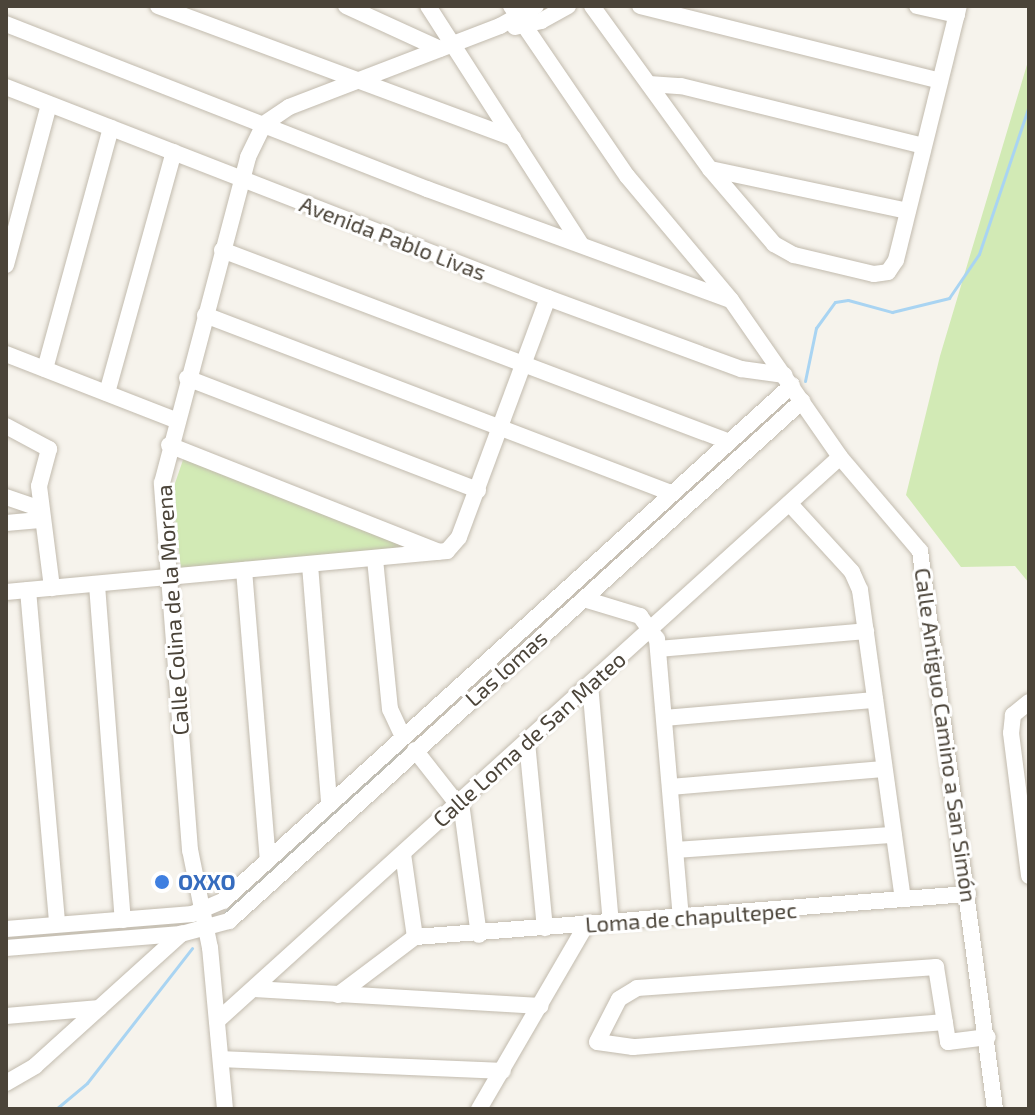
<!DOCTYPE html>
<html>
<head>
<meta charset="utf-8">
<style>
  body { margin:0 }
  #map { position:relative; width:1035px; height:1115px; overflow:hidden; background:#f6f3ec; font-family:"Exo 2",sans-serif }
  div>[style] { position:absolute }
  .green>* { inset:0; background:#d2eab5 }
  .stream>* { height:3px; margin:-1.5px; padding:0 1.5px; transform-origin:1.5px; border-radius:1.5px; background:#a9d4f2 }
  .roads { filter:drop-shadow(0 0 2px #c2bbae) drop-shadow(0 0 2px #c2bbae) }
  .minor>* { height:16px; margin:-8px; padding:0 8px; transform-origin:8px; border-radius:8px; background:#fff }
  .dots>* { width:22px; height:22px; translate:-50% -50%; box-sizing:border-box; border:4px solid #fff; border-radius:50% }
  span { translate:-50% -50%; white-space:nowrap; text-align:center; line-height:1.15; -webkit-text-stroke:6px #fff; paint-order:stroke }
  .street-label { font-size:22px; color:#4b4439 }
  .shop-label { font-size:22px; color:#366cbe; font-weight:700 }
  .left { translate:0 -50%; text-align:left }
  .frame { position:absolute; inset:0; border:8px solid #4b4439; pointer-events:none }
</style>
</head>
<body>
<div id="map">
  <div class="green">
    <div style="clip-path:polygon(1029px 58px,1029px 583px,1015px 566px,961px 567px,906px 495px,940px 356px)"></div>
    <div style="clip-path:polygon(184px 457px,415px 547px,181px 568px,172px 492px)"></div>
  </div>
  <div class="stream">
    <div style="left:805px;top:381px;width:54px;rotate:-78.3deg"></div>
    <div style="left:816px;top:328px;width:32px;rotate:-54deg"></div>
    <div style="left:835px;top:302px;width:13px;rotate:-9deg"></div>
    <div style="left:848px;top:300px;width:46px;rotate:15.3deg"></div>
    <div style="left:892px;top:312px;width:59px;rotate:-13.8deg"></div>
    <div style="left:949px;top:298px;width:53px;rotate:-55.7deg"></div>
    <div style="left:979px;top:254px;width:157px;rotate:-71.4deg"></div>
    <div style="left:226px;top:912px;width:240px;rotate:-42.5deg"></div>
    <div style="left:56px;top:1109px;width:40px;rotate:-40deg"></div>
    <div style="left:87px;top:1083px;width:171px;rotate:-52.1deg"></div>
  </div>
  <div class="roads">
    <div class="minor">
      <div style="left:158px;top:6px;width:379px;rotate:20.4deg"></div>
      <div style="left:346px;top:6px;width:103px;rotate:24.6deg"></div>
      <div style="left:428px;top:6px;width:282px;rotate:57.3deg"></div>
      <div style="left:511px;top:6px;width:206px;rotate:55.7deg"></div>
      <div style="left:627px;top:176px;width:162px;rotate:50deg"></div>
      <div style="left:731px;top:300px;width:191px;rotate:55.2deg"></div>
      <div style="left:840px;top:457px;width:123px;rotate:49.6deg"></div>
      <div style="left:920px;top:551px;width:563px;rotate:82.34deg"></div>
      <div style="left:592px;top:6px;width:201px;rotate:54.1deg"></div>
      <div style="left:710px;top:169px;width:99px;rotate:49.5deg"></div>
      <div style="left:774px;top:244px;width:23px;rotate:29deg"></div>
      <div style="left:794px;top:255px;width:82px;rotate:13.4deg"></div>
      <div style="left:874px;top:274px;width:14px;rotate:-8deg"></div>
      <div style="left:888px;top:272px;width:14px;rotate:-56deg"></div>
      <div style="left:896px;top:260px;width:262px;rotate:-76.1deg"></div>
      <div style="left:640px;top:6px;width:309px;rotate:14deg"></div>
      <div style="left:917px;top:6px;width:41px;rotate:12.7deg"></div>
      <div style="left:6px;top:24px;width:452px;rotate:21.4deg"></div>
      <div style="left:427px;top:189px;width:323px;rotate:20.1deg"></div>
      <div style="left:515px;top:27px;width:27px;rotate:-13deg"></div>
      <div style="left:541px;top:21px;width:31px;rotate:-29deg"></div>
      <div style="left:649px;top:84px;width:32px;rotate:4deg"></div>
      <div style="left:681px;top:86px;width:250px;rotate:13.9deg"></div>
      <div style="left:6px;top:87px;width:582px;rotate:21.27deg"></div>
      <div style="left:548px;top:298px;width:206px;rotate:20.2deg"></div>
      <div style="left:741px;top:369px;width:44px;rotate:7.8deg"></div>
      <div style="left:710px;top:169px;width:202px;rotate:12deg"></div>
      <div style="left:222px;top:250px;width:540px;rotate:20.72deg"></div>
      <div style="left:6px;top:265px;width:166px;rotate:-75deg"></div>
      <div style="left:205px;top:315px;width:498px;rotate:20.9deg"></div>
      <div style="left:6px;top:354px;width:181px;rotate:21.3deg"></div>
      <div style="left:45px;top:369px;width:250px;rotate:-74.7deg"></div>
      <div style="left:187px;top:378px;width:312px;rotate:21.1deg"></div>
      <div style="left:107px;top:393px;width:250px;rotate:-74.5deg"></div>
      <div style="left:6px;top:426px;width:49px;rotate:28.1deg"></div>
      <div style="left:49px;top:449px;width:38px;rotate:105deg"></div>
      <div style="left:39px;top:486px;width:103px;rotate:82.7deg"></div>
      <div style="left:169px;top:445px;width:290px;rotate:21.6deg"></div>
      <div style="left:6px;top:497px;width:37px;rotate:19deg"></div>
      <div style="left:790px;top:504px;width:92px;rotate:47.6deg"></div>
      <div style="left:852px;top:572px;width:20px;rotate:66deg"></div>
      <div style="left:860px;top:590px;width:312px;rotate:82.1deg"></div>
      <div style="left:6px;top:523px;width:37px;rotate:-5deg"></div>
      <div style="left:375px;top:559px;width:151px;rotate:84.3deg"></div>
      <div style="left:390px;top:709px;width:29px;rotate:65deg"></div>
      <div style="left:310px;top:565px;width:238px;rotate:85.4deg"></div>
      <div style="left:244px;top:570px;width:290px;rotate:85.3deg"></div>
      <div style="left:97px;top:585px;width:336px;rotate:85.6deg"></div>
      <div style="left:28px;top:590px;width:335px;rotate:85deg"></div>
      <div style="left:6px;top:592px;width:443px;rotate:-5.3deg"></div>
      <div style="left:447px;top:551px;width:18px;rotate:-49deg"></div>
      <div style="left:459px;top:537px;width:255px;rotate:-69.6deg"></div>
      <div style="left:584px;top:599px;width:59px;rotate:16.9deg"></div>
      <div style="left:640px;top:616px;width:29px;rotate:54deg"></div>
      <div style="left:657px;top:639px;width:279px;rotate:85.1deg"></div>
      <div style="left:658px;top:649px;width:209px;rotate:-4.9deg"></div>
      <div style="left:590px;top:684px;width:240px;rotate:85deg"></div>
      <div style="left:1029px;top:702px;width:21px;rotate:141deg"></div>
      <div style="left:1013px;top:715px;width:18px;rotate:96deg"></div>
      <div style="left:1011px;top:733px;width:144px;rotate:82.8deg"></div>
      <div style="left:664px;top:718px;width:212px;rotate:-4.9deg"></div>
      <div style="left:527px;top:742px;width:187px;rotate:84.5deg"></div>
      <div style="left:415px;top:750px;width:76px;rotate:51.9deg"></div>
      <div style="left:462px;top:810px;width:126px;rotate:82.3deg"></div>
      <div style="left:670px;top:787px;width:214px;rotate:-4.8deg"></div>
      <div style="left:676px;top:850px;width:218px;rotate:-4deg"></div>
      <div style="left:403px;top:854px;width:84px;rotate:81.8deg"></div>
      <div style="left:6px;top:929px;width:187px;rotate:-4.6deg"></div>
      <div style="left:192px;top:914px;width:34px;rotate:-23deg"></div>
      <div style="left:223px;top:901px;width:768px;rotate:-42.2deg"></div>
      <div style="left:415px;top:937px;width:555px;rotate:-4.45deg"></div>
      <div style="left:6px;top:948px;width:176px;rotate:-4.6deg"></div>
      <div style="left:181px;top:934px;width:50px;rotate:-15.2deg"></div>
      <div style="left:229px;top:921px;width:774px;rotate:-42.22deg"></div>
      <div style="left:254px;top:989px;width:287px;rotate:3.4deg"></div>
      <div style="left:338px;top:995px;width:96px;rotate:-37deg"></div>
      <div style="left:6px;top:1016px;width:94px;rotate:-4.9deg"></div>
      <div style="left:217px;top:1021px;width:840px;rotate:-42.15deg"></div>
      <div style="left:945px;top:1022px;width:313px;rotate:175.4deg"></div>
      <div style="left:633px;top:1047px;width:36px;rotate:-172deg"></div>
      <div style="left:597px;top:1042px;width:48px;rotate:-62.9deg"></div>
      <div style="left:619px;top:999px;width:21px;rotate:-31deg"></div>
      <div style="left:637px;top:988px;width:300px;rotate:-4deg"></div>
      <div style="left:936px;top:967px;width:76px;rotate:80.9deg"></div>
      <div style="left:948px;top:1042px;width:40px;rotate:-7.1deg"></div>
      <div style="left:221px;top:1059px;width:282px;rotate:2.4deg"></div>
      <div style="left:6px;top:1083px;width:34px;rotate:-30deg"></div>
      <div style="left:35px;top:1066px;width:198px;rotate:-42.1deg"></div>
      <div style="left:225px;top:1109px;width:162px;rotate:-95.3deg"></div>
      <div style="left:210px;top:948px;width:100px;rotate:-101.5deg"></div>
      <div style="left:190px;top:850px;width:368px;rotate:-94.4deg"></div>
      <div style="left:162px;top:483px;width:337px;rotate:-75.2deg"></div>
      <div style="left:248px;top:157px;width:37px;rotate:-64deg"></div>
      <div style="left:264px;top:124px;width:30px;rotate:-34deg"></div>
      <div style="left:289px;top:107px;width:226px;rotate:-21deg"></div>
      <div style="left:500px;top:26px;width:41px;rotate:-29.1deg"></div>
      <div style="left:479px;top:1109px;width:213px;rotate:-59.8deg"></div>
    </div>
  </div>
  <div class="dots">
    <div style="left:162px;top:882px;background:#3f7fe0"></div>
  </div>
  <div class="street-label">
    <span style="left:393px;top:238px;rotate:21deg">Avenida Pablo Livas</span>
    <span style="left:172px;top:610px;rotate:-94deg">Calle Colina de la Morena</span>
    <span style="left:506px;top:668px;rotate:-42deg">Las lomas</span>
    <span style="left:946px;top:735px;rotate:82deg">Calle Antiguo Camino a San Simón</span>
    <span style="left:529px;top:739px;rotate:-42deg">Calle Loma de San Mateo</span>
    <span style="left:691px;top:917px;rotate:-4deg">Loma de chapultepec</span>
  </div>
  <div class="shop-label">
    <span class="left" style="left:178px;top:882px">OXXO</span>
  </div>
  <div class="frame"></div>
</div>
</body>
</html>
